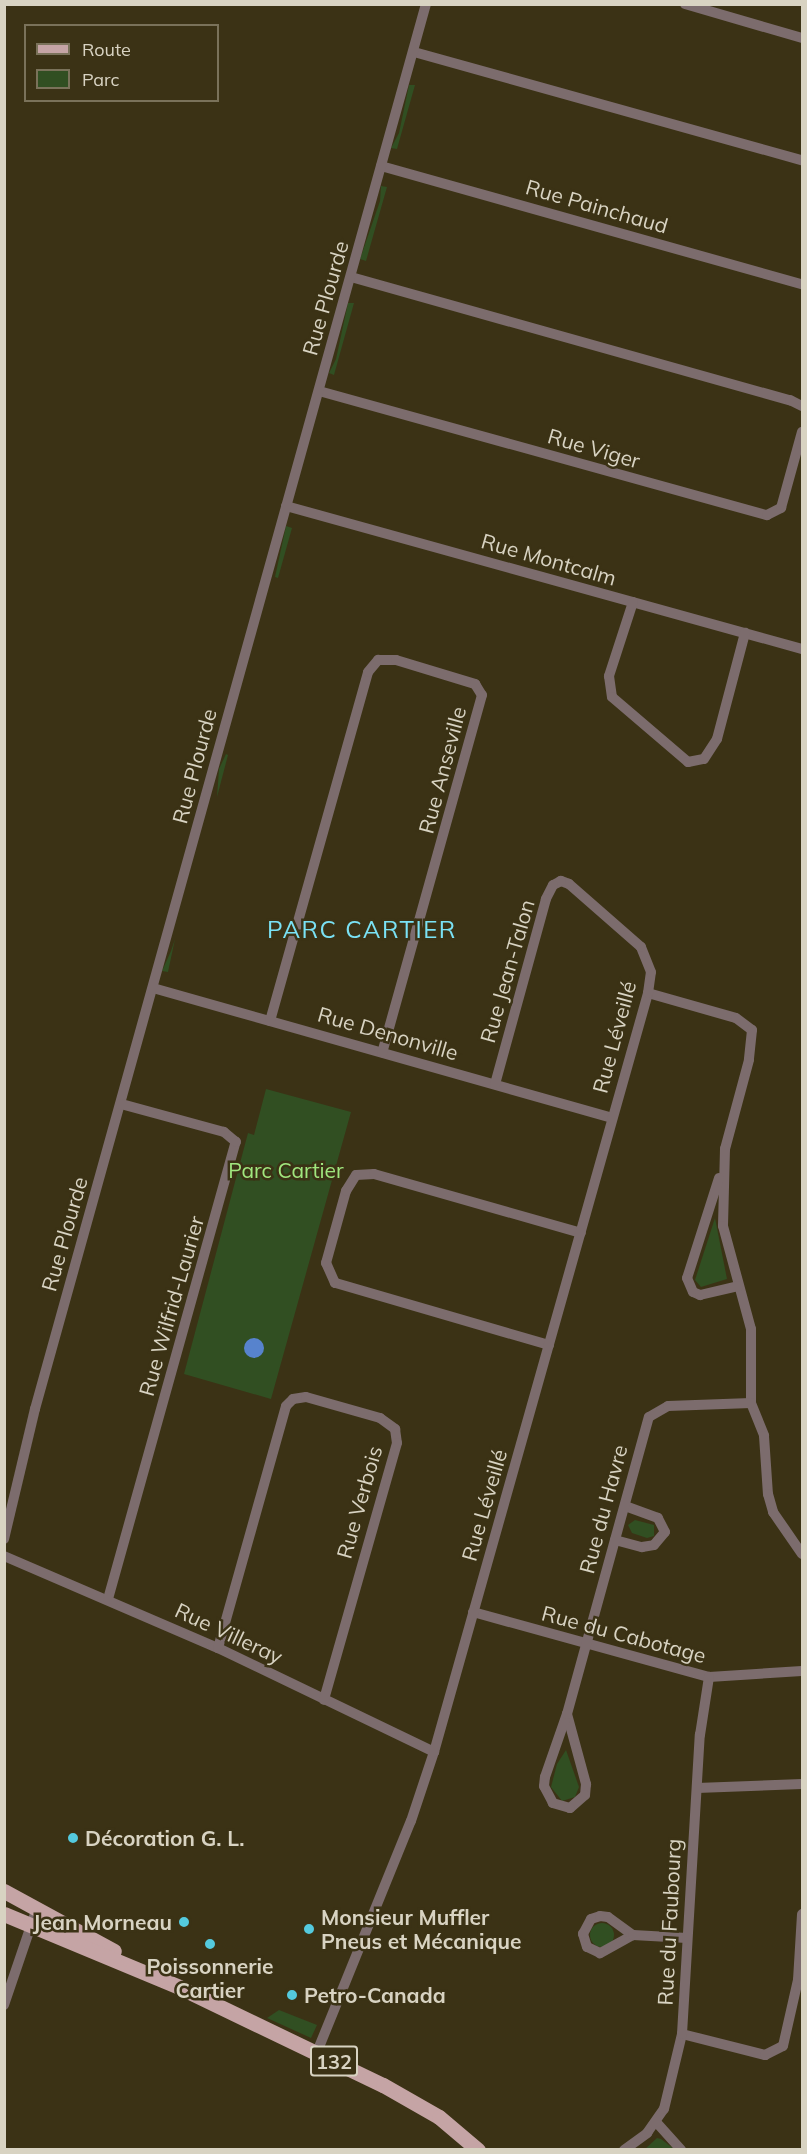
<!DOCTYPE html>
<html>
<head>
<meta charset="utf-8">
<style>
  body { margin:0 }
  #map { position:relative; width:807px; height:2154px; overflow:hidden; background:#3b3215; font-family:Mulish,sans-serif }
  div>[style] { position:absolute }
  .green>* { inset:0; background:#314f22 }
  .round { border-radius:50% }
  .water>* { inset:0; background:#5783cd }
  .street>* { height:10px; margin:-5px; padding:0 5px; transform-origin:5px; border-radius:5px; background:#7c6c6d }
  .primary>* { height:15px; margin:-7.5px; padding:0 7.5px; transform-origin:7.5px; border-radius:7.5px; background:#c5a4a5 }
  .dots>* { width:16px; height:16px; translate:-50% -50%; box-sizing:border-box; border:3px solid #3b3215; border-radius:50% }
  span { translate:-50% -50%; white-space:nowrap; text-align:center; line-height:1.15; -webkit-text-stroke:5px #3b3215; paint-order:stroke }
  .shield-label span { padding:2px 4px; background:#3b3215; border:2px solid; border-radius:4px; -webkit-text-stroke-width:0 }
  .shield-label { font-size:20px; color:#d8d3c2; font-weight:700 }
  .street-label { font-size:21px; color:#d8d3c2 }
  .park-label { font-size:21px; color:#a0e67e }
  .poi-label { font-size:21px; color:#d8d3c2; font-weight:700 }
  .left { translate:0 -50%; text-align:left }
  .right { translate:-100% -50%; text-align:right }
  .quarter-label { font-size:24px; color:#7ae2f5; letter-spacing:1.5px }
  .frame { position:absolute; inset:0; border:6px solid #d8d3c2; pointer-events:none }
  .legend { position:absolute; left:24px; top:24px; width:195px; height:78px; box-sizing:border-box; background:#3b3215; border:2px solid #7a725a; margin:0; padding:8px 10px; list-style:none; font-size:18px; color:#d8d3c2 }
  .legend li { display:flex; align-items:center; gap:12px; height:30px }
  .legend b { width:30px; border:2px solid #7a725a }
</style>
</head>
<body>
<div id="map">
  <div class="green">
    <div style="clip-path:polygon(409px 85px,415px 85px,397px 149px,391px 148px,399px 133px)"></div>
    <div style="clip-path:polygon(381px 186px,387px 187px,366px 261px,360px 259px,380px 201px)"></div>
    <div style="clip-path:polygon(348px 303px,354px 303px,334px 375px,329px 373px,336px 359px)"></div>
    <div style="clip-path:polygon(286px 526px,292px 528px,278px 578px,275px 577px)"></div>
    <div style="clip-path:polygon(226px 754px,228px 755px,217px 797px,219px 769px)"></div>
    <div style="clip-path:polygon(175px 939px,168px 972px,162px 971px,171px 951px)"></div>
    <div style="clip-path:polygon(266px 1089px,351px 1112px,271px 1399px,184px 1374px,248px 1133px,254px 1135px)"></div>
    <div style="clip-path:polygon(715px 1218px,727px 1279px,701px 1287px,695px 1280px)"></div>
    <div style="clip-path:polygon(635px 1520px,654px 1525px,654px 1536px,647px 1538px,632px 1533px,628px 1525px)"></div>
    <div style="clip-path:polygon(566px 1750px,579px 1787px,575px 1797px,562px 1801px,551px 1787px,557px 1764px)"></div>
    <div class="round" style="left:590px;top:1923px;width:24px;height:24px"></div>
    <div style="clip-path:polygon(279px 2010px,317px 2025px,311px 2038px,267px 2018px)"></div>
    <div style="clip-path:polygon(657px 2138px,661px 2139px,674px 2149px,644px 2150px)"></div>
  </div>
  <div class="water">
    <div class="round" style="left:244px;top:1338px;width:20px;height:20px"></div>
  </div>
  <div class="street">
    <div style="left:685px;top:4px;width:122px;rotate:16.2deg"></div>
    <div style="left:414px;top:52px;width:403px;rotate:15.6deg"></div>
    <div style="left:381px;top:166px;width:437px;rotate:15.7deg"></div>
    <div style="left:351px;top:277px;width:456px;rotate:15.7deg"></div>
    <div style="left:790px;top:400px;width:13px;rotate:27deg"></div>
    <div style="left:319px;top:391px;width:465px;rotate:15.5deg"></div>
    <div style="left:767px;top:515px;width:16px;rotate:-27deg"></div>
    <div style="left:781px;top:508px;width:79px;rotate:-74.6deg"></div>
    <div style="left:286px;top:506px;width:535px;rotate:15.49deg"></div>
    <div style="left:633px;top:602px;width:78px;rotate:108deg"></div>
    <div style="left:609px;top:676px;width:21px;rotate:82deg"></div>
    <div style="left:612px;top:697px;width:100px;rotate:40.5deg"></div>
    <div style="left:688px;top:762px;width:16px;rotate:-11deg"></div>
    <div style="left:704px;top:759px;width:24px;rotate:-57deg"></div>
    <div style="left:717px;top:739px;width:110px;rotate:-75.2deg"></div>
    <div style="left:153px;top:988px;width:477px;rotate:15.8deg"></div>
    <div style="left:648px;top:993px;width:91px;rotate:15.9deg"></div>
    <div style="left:736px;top:1018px;width:20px;rotate:37deg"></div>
    <div style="left:752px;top:1030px;width:30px;rotate:96deg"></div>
    <div style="left:749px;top:1060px;width:92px;rotate:105.1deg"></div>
    <div style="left:725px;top:1149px;width:77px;rotate:91.5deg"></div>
    <div style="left:723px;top:1226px;width:107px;rotate:74.8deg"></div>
    <div style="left:751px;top:1329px;width:74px;rotate:90deg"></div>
    <div style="left:751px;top:1403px;width:35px;rotate:68deg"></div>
    <div style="left:764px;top:1436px;width:58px;rotate:86.1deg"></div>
    <div style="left:768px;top:1494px;width:19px;rotate:74deg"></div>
    <div style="left:773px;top:1512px;width:51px;rotate:55.4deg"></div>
    <div style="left:270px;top:1021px;width:362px;rotate:-74.3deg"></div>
    <div style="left:368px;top:672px;width:16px;rotate:-50deg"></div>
    <div style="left:378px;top:660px;width:18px"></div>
    <div style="left:396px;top:660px;width:83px;rotate:16.9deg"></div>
    <div style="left:475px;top:684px;width:13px;rotate:58deg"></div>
    <div style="left:482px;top:695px;width:371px;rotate:105.6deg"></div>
    <div style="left:719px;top:1178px;width:105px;rotate:107.7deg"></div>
    <div style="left:687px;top:1278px;width:15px;rotate:67deg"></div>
    <div style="left:693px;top:1292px;width:8px;rotate:23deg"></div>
    <div style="left:700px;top:1295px;width:39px;rotate:-13deg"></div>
    <div style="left:549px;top:1345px;width:223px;rotate:-163.8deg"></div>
    <div style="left:335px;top:1283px;width:22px;rotate:-114deg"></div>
    <div style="left:326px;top:1263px;width:75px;rotate:-74.5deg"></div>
    <div style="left:346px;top:1191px;width:19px;rotate:-58deg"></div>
    <div style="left:356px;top:1175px;width:18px;rotate:-3deg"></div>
    <div style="left:374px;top:1174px;width:215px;rotate:15.9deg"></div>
    <div style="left:4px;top:1539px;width:134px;rotate:-76.6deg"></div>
    <div style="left:35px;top:1409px;width:1458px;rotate:-74.45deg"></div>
    <div style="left:615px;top:1540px;width:28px;rotate:15deg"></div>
    <div style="left:642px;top:1547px;width:12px;rotate:-9deg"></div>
    <div style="left:654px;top:1545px;width:17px;rotate:-50deg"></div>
    <div style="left:665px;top:1532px;width:16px;rotate:-117deg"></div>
    <div style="left:658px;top:1518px;width:35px;rotate:-160deg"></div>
    <div style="left:4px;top:1556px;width:233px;rotate:23.3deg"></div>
    <div style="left:218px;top:1648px;width:240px;rotate:25.7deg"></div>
    <div style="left:108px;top:1599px;width:475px;rotate:-74.4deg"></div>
    <div style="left:236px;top:1142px;width:16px;rotate:-140deg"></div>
    <div style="left:224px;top:1132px;width:107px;rotate:-164.8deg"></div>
    <div style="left:473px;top:1612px;width:245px;rotate:15.4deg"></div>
    <div style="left:709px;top:1677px;width:93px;rotate:-3.7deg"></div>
    <div style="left:218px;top:1648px;width:251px;rotate:-74.3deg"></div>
    <div style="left:286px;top:1406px;width:10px;rotate:-45deg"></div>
    <div style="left:293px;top:1399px;width:13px;rotate:-9deg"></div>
    <div style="left:306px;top:1397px;width:77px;rotate:15.8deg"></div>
    <div style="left:380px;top:1418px;width:19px;rotate:36deg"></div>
    <div style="left:395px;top:1429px;width:14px;rotate:82deg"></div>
    <div style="left:397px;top:1443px;width:267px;rotate:105.9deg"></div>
    <div style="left:567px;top:1714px;width:73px;rotate:74.8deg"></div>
    <div style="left:586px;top:1784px;width:11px;rotate:95deg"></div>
    <div style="left:585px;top:1795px;width:20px;rotate:139deg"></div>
    <div style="left:570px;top:1808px;width:18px;rotate:-164deg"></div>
    <div style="left:553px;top:1803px;width:19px;rotate:-118deg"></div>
    <div style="left:544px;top:1786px;width:9px;rotate:-84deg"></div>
    <div style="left:545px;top:1777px;width:67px;rotate:-70.8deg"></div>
    <div style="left:567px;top:1714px;width:308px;rotate:-74.6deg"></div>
    <div style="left:649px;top:1417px;width:22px;rotate:-30deg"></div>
    <div style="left:668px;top:1406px;width:83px;rotate:-2.1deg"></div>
    <div style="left:697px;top:1788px;width:105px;rotate:-2.2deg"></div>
    <div style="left:633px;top:1935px;width:38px;rotate:151deg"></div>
    <div style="left:600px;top:1953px;width:14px;rotate:-155deg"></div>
    <div style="left:587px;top:1947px;width:14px;rotate:-107deg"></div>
    <div style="left:583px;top:1934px;width:17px;rotate:-62deg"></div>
    <div style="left:591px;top:1919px;width:9px;rotate:-18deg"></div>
    <div style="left:600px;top:1916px;width:8px;rotate:7deg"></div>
    <div style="left:608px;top:1917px;width:31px;rotate:36deg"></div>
    <div style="left:633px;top:1935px;width:54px;rotate:3.2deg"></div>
    <div style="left:4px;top:2005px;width:102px;rotate:-71.2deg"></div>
    <div style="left:682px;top:2034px;width:86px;rotate:14.2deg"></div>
    <div style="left:765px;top:2055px;width:20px;rotate:-27deg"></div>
    <div style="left:783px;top:2046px;width:68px;rotate:-77.2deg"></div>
    <div style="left:798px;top:1980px;width:66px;rotate:-86.5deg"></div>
    <div style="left:317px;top:2052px;width:249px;rotate:-67.9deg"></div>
    <div style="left:411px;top:1821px;width:73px;rotate:-71.6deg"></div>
    <div style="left:434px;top:1752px;width:789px;rotate:-74.25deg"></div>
    <div style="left:648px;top:993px;width:21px;rotate:-82deg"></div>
    <div style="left:651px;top:972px;width:27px;rotate:-112deg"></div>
    <div style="left:641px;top:947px;width:96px;rotate:-138.8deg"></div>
    <div style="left:569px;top:884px;width:9px;rotate:-159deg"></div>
    <div style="left:561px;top:881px;width:9px;rotate:153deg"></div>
    <div style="left:553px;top:885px;width:16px;rotate:117deg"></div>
    <div style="left:546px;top:899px;width:192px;rotate:105.4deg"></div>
    <div style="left:657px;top:2123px;width:36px;rotate:48deg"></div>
    <div style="left:624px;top:2150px;width:29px;rotate:-36deg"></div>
    <div style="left:647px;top:2133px;width:29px;rotate:-55deg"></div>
    <div style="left:664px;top:2109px;width:77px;rotate:-76.5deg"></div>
    <div style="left:682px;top:2034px;width:300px;rotate:-86.6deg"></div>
    <div style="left:700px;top:1735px;width:59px;rotate:-81.2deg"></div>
  </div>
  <div class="primary">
    <div style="left:4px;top:1891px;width:125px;rotate:28.6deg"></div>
    <div style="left:4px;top:1914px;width:190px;rotate:22.6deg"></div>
    <div style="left:179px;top:1987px;width:226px;rotate:25.7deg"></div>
    <div style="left:383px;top:2085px;width:64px;rotate:29.7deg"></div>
    <div style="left:439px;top:2117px;width:51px;rotate:40.2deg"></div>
  </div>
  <div class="dots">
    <div style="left:73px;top:1838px;background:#54cade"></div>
    <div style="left:184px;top:1922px;background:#54cade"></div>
    <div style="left:309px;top:1929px;background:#54cade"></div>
    <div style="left:210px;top:1944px;background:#54cade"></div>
    <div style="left:292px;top:1995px;background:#54cade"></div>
  </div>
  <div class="shield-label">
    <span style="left:334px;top:2061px">132</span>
  </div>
  <div class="street-label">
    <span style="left:597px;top:206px;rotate:16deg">Rue Painchaud</span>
    <span style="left:325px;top:298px;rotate:-74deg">Rue Plourde</span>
    <span style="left:594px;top:448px;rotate:16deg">Rue Viger</span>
    <span style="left:549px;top:559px;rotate:16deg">Rue Montcalm</span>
    <span style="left:194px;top:766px;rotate:-75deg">Rue Plourde</span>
    <span style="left:442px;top:770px;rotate:-75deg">Rue Anseville</span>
    <span style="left:507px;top:971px;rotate:-74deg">Rue Jean-Talon</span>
    <span style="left:388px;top:1033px;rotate:16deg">Rue Denonville</span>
    <span style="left:614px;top:1037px;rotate:-75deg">Rue Léveillé</span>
    <span style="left:64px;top:1234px;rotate:-74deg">Rue Plourde</span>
    <span style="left:171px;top:1306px;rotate:-74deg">Rue Wilfrid-Laurier</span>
    <span style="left:359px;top:1502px;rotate:-74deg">Rue Verbois</span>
    <span style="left:484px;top:1505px;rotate:-74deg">Rue Léveillé</span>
    <span style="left:603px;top:1509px;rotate:-75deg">Rue du Havre</span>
    <span style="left:229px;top:1633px;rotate:25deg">Rue Villeray</span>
    <span style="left:624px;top:1634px;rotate:15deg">Rue du Cabotage</span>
    <span style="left:669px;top:1922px;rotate:-87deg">Rue du Faubourg</span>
  </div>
  <div class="park-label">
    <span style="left:286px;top:1170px">Parc Cartier</span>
  </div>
  <div class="poi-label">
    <span class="left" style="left:85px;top:1838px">Décoration G. L.</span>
    <span class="left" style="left:321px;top:1929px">Monsieur Muffler<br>Pneus et Mécanique</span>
    <span class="right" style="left:172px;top:1922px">Jean Morneau</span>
    <span style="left:210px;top:1978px">Poissonnerie<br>Cartier</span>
    <span class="left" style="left:304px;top:1995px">Petro-Canada</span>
  </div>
  <div class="quarter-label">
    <span style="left:362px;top:930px">PARC CARTIER</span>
  </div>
  <div class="frame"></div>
  <ul class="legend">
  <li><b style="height:8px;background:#c5a4a5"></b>Route</li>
  <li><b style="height:16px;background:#314f22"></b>Parc</li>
  </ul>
</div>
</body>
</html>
